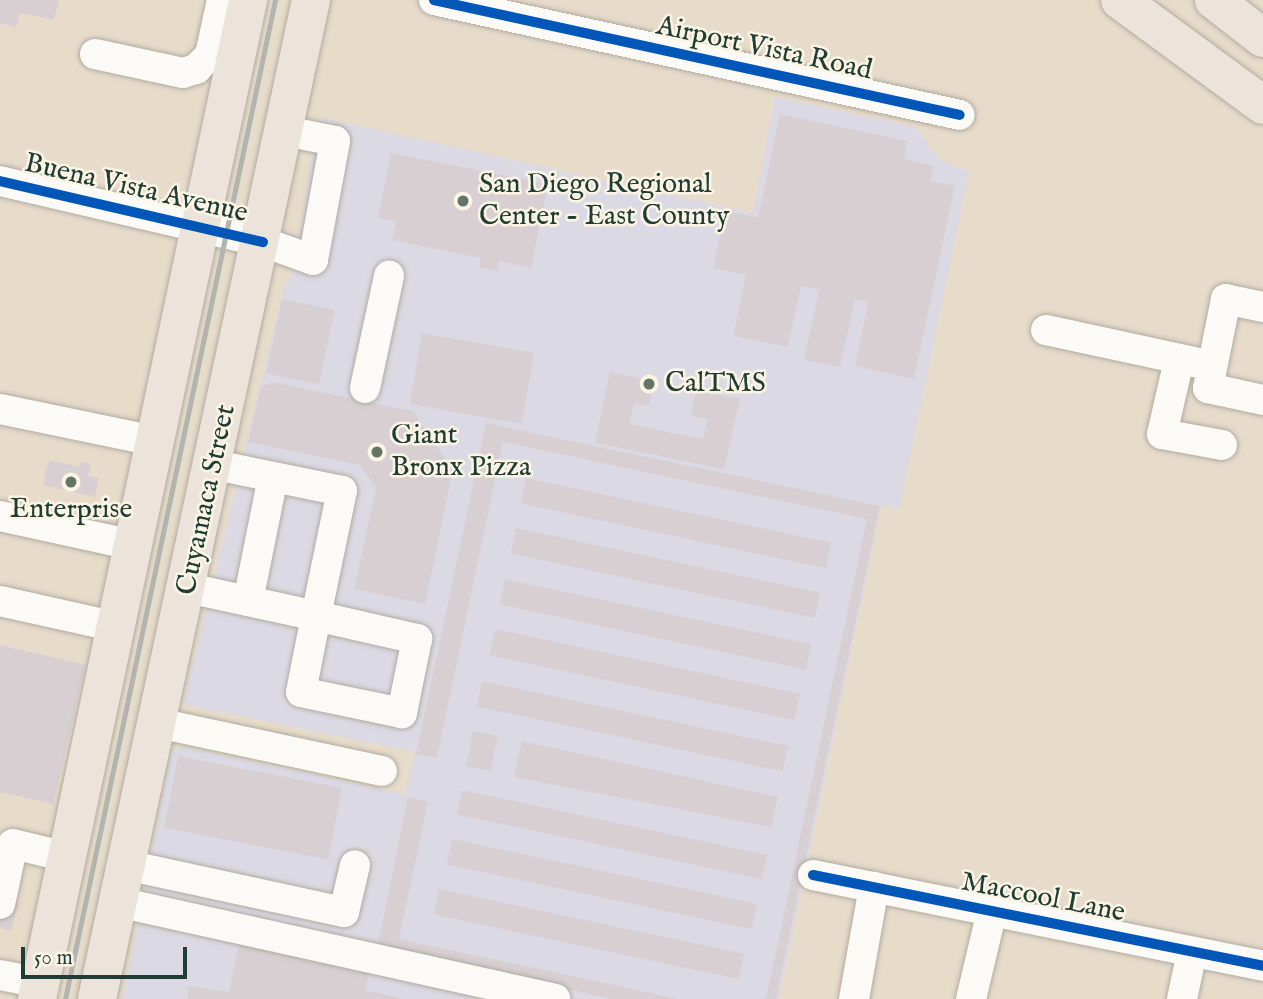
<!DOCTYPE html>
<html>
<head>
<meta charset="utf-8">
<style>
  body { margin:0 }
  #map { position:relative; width:1263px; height:999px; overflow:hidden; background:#e7dbca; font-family:"IM FELL English",serif }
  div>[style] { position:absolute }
  .built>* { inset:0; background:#dbdae4 }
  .building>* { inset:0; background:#d8cfd3; transform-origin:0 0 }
  .roads { filter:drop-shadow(0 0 2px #b1aca0) drop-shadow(0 0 2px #b1aca0) }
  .minor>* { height:30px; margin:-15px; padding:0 15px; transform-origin:15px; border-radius:15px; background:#fbfaf7 }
  .major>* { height:38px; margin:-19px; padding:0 19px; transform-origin:19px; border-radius:19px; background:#ece4db }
  .highway>* { height:38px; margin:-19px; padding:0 19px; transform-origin:19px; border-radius:19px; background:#ece4db }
  .rail>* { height:5px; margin:-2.5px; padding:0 2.5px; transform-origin:2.5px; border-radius:2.5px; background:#b2b4b0 }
  .cycleway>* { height:10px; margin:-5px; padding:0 5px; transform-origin:5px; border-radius:5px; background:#0057b8 }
  .dots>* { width:19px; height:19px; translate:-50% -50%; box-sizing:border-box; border:4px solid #fcf5e5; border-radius:50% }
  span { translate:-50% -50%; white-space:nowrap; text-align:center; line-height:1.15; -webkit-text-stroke:5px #fcf5e5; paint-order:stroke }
  .street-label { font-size:28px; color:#1f3d34 }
  .poi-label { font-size:28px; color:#1f3d34 }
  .left { translate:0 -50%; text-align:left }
  .scale { position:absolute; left:21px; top:947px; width:166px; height:32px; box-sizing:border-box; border:4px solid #1f3d34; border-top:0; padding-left:9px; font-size:21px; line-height:24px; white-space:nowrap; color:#1f3d34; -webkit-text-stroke:5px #fcf5e5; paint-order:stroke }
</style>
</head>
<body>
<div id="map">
  <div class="built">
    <div style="clip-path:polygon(775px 97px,916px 127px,940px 160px,969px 172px,899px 509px,881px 506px,779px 999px,123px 999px,171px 753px,182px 747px,406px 794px,414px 752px,183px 704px,285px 284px,293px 274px,318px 117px,753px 213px)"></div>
  </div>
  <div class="building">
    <div style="clip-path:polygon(0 0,59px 0,54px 20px,20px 13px,16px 27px,0 23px)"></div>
    <div style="clip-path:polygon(780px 114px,907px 141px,904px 159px,934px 166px,930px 181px,955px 186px,914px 379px,855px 366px,868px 302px,855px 299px,840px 367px,804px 360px,819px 290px,801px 286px,788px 347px,733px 336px,746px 275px,713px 268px,725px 211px,758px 217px)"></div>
    <div style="clip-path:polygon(391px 153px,548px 184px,531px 268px,499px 261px,497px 271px,479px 267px,481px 258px,392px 240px,396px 221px,378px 218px)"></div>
    <div style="left:282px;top:299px;width:54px;height:76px;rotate:12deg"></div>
    <div style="left:422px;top:333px;width:114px;height:72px;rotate:10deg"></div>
    <div style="clip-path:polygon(610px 372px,654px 381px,649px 406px,634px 404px,629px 424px,703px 439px,707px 419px,691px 416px,696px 390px,740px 399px,724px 469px,595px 443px)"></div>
    <div style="clip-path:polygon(272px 382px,413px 411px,453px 470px,425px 604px,354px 589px,376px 488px,360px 465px,248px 442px,261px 387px)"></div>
    <div style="clip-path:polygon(486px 423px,880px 506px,776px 999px,766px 999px,867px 519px,503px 442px,437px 758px,416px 754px)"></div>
    <div style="clip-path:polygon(49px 460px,79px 467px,80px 462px,91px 464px,88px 476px,99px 478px,95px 497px,43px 485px)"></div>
    <div style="left:526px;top:478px;width:312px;height:26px;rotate:12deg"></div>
    <div style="left:516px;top:528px;width:311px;height:26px;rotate:12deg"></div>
    <div style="left:505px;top:579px;width:313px;height:26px;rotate:12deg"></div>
    <div style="left:495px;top:629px;width:312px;height:27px;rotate:12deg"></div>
    <div style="clip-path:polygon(0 645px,86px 665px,53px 804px,0 792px)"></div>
    <div style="left:482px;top:681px;width:313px;height:26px;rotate:12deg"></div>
    <div style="left:473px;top:731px;width:25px;height:36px;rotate:11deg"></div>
    <div style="clip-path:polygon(522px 741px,778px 797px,771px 827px,514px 777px)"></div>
    <div style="left:178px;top:756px;width:167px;height:73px;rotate:11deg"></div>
    <div style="left:462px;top:790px;width:312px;height:25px;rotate:12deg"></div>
    <div style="clip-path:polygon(408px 797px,428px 802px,399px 939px,679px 999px,612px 999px,377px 949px)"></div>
    <div style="left:452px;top:839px;width:312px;height:26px;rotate:12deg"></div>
    <div style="left:439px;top:889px;width:312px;height:26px;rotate:12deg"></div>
    <div style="clip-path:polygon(0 900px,18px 904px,11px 931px,0 928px)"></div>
    <div style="clip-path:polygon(239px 943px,370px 969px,365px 990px,404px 999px,188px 999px,188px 986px,229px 992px)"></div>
  </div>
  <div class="roads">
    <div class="minor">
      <div style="left:434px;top:0;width:538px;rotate:12.33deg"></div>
      <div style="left:95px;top:54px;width:90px;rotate:12.2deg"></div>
      <div style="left:183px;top:73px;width:14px;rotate:-17deg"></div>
      <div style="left:196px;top:69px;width:20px;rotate:-45deg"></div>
      <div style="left:210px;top:55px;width:56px;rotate:-77.7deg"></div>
      <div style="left:0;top:181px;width:270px;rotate:13.1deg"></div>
      <div style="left:263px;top:242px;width:53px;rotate:19.8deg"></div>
      <div style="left:313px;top:260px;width:121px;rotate:-79.5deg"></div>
      <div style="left:335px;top:141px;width:51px;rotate:-168.7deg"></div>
      <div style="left:1263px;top:307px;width:38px;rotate:-168deg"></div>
      <div style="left:1226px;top:299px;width:91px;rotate:101.4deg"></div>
      <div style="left:1208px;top:388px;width:56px;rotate:12.3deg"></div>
      <div style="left:1046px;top:330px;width:170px;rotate:12.2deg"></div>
      <div style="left:1179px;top:360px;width:76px;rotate:102.9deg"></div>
      <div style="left:1162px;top:434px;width:61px;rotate:10.4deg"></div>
      <div style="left:365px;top:388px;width:115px;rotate:-77.9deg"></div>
      <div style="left:0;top:409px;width:158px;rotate:11.7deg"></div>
      <div style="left:0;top:516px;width:136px;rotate:12.3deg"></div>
      <div style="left:188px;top:588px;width:131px;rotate:12.3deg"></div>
      <div style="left:316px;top:616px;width:104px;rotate:12.8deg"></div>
      <div style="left:417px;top:639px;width:76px;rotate:101.5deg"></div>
      <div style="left:402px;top:713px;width:103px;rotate:-168.3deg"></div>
      <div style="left:301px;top:692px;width:77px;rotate:-78.8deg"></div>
      <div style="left:316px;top:616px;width:128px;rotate:-78.3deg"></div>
      <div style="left:342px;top:491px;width:130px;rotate:-168.4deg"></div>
      <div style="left:0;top:601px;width:119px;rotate:12.6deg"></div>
      <div style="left:248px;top:601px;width:126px;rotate:-78.6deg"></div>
      <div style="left:158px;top:723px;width:229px;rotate:12.1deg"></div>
      <div style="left:126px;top:865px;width:223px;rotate:12.2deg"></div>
      <div style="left:344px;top:912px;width:48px;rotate:-76.8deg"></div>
      <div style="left:813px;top:875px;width:459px;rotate:11.4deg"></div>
      <div style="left:118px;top:902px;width:448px;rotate:12.5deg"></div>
      <div style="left:0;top:904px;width:61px;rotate:-77.8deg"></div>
      <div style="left:13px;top:844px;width:56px;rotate:13.5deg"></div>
      <div style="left:0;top:975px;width:42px;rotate:11deg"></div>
      <div style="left:854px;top:999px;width:114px;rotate:-79.9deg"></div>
      <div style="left:971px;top:999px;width:90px;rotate:-76.6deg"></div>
      <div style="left:1182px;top:999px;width:48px;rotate:-78deg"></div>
    </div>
    <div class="major">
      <div style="left:37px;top:999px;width:1021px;rotate:-78.07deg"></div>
      <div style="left:97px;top:999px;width:1022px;rotate:-77.91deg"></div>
    </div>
    <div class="highway">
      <div style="left:1120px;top:0;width:177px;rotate:36.3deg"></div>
      <div style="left:1214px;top:0;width:62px;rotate:37.8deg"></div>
    </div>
  </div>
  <div class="rail">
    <div style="left:65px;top:999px;width:1021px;rotate:-78.13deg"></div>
  </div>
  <div class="cycleway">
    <div style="left:434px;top:0;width:538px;rotate:12.33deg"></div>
    <div style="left:0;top:181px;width:270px;rotate:13.1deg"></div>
    <div style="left:813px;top:875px;width:459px;rotate:11.4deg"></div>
  </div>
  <div class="dots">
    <div style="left:463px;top:201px;background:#657468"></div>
    <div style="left:649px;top:384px;background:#657468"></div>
    <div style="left:377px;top:452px;background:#657468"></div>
    <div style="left:71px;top:482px;background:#657468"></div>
  </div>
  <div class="street-label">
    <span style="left:764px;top:49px;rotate:12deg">Airport Vista Road</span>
    <span style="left:136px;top:189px;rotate:13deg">Buena Vista Avenue</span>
    <span style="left:207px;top:500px;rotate:-78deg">Cuyamaca Street</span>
    <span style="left:1043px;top:898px;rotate:11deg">Maccool Lane</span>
  </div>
  <div class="poi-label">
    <span class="left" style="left:479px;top:201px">San Diego Regional<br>Center - East County</span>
    <span class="left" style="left:665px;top:384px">CalTMS</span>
    <span class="left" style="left:391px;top:452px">Giant<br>Bronx Pizza</span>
    <span style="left:71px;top:510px">Enterprise</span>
  </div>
  <div class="scale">50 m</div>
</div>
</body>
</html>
